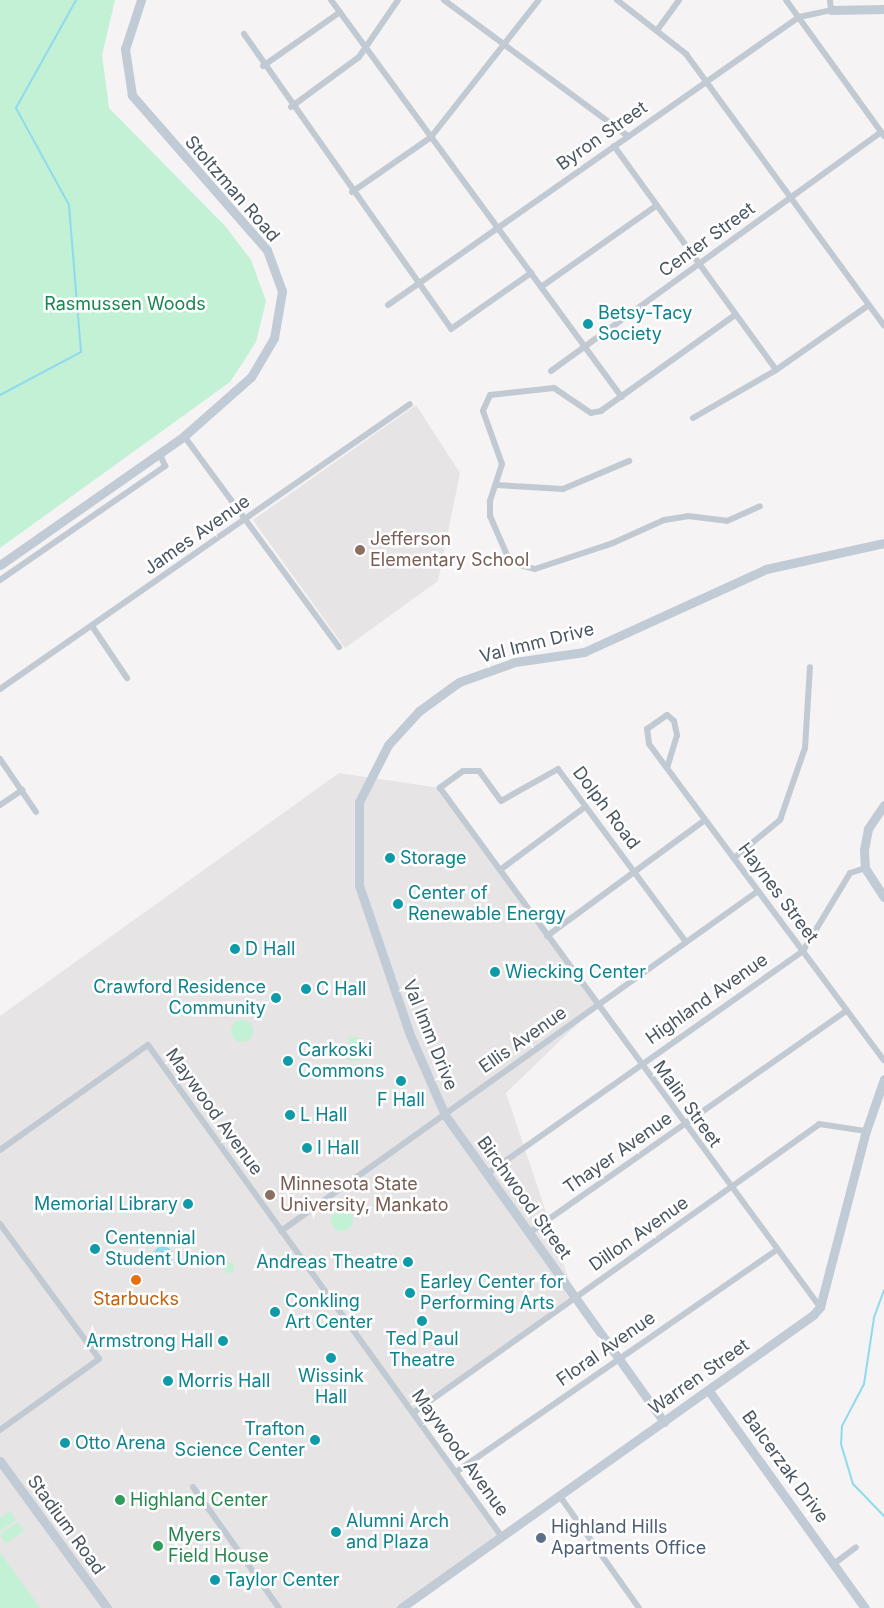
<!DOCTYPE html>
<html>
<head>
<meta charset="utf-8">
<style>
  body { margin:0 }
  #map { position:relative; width:884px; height:1608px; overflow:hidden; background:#f5f3f3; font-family:Inter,sans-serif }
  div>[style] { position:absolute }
  .education>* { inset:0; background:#e6e4e5 }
  .green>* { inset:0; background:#c3f1d5; transform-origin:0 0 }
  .round { border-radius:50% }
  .water>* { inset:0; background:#90daee }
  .stream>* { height:2px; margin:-1px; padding:0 1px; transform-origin:1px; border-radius:1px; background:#90daee }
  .street>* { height:6px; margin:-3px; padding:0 3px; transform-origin:3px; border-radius:3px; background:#c1cad2 }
  .secondary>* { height:9px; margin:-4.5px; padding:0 4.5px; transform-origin:4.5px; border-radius:4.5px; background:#c1cbd6 }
  .dots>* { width:14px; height:14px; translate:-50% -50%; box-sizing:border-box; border:2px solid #fff; border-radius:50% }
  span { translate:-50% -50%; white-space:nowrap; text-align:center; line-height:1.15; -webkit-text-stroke:5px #fff; paint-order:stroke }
  .street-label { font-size:18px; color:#4a5661 }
  .park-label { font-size:18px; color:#17864f }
  .culture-label { font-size:18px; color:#0d838f }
  .left { translate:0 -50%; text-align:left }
  .right { translate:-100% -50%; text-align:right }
  .education-label { font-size:18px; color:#785e54 }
  .food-label { font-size:18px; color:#c56008 }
  .leisure-label { font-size:18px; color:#27864d }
  .service-label { font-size:18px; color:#4e5e75 }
</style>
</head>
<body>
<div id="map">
  <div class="education">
    <div style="clip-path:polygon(416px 405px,460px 473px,438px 581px,345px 648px,253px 520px)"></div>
    <div style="clip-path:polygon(339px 773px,440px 788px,597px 1005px,506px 1093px,575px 1298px,413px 1413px,502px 1537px,409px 1608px,0 1608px,0 1016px)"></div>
  </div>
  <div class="green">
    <div style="clip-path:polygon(0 0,115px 0,102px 55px,109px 108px,226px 227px,251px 260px,266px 301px,256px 342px,230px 382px,0 548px)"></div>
    <div class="round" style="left:231px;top:1020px;width:22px;height:22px"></div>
    <div style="left:349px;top:1037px;width:13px;height:23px;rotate:4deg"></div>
    <div class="round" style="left:331px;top:1209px;width:22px;height:22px"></div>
    <div class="round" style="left:222.5px;top:1261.5px;width:11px;height:11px"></div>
    <div style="clip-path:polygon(10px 1511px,16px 1520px,0 1531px,0 1518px)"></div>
    <div style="left:18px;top:1522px;width:11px;height:22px;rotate:56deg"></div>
    <div style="clip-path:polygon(0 1552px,40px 1608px,0 1608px)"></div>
  </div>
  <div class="water">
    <div class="round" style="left:153px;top:1246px;width:20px;height:20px"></div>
  </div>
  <div class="stream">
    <div style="left:0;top:395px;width:92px;rotate:-28deg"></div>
    <div style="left:81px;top:352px;width:147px;rotate:-94.7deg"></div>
    <div style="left:69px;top:205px;width:111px;rotate:-118.7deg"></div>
    <div style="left:16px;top:108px;width:124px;rotate:-60.9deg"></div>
    <div style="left:884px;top:1290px;width:30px;rotate:110deg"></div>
    <div style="left:874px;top:1318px;width:67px;rotate:98.6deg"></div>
    <div style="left:864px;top:1384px;width:47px;rotate:117.6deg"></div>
    <div style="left:842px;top:1426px;width:18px;rotate:93deg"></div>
    <div style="left:841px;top:1444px;width:42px;rotate:73.3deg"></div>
    <div style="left:853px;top:1484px;width:45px;rotate:45.9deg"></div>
  </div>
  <div class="street">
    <div style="left:331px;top:0;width:492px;rotate:53.8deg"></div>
    <div style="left:444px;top:0;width:229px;rotate:36.5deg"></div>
    <div style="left:617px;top:0;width:88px;rotate:38deg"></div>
    <div style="left:686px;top:54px;width:336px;rotate:53.9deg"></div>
    <div style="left:786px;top:0;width:168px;rotate:54.2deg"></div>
    <div style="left:658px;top:29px;width:36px;rotate:-54deg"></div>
    <div style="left:244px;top:34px;width:360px;rotate:54.9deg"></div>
    <div style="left:451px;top:329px;width:98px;rotate:-35deg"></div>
    <div style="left:263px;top:66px;width:94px;rotate:-35deg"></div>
    <div style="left:291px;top:107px;width:84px;rotate:-36.3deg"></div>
    <div style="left:359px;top:57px;width:69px;rotate:-55.6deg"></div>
    <div style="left:614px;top:146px;width:276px;rotate:54.1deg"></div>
    <div style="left:352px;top:192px;width:96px;rotate:-34.8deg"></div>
    <div style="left:431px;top:137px;width:174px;rotate:-51.8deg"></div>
    <div style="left:541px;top:287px;width:141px;rotate:-35.2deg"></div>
    <div style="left:388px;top:305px;width:502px;rotate:-35.02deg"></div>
    <div style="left:799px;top:17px;width:33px;rotate:-12deg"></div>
    <div style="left:831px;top:10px;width:10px;rotate:-96deg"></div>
    <div style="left:735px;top:315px;width:165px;rotate:144.4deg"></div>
    <div style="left:601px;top:411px;width:10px;rotate:169deg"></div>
    <div style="left:591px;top:413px;width:45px;rotate:-146deg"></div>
    <div style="left:554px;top:388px;width:64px;rotate:173.8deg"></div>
    <div style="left:490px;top:395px;width:17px;rotate:114deg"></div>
    <div style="left:483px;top:411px;width:56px;rotate:70.3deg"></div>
    <div style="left:502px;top:464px;width:39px;rotate:108deg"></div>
    <div style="left:490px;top:501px;width:15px;rotate:90deg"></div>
    <div style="left:490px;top:516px;width:43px;rotate:66.4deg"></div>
    <div style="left:507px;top:555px;width:16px;rotate:40deg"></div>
    <div style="left:519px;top:565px;width:16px;rotate:14deg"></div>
    <div style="left:535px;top:569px;width:82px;rotate:-18.4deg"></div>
    <div style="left:613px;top:543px;width:56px;rotate:-24.3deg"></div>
    <div style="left:664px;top:520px;width:24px;rotate:-9deg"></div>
    <div style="left:688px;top:516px;width:39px;rotate:7deg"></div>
    <div style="left:727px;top:521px;width:36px;rotate:-24deg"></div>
    <div style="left:551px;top:371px;width:407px;rotate:-35.9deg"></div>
    <div style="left:693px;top:418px;width:96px;rotate:-30deg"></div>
    <div style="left:776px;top:370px;width:113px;rotate:-35deg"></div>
    <div style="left:184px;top:436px;width:262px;rotate:53.7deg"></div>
    <div style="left:496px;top:485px;width:67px;rotate:3.4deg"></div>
    <div style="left:563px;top:489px;width:72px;rotate:-23deg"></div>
    <div style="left:0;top:580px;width:201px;rotate:-34.6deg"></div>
    <div style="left:165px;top:466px;width:13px;rotate:-113deg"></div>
    <div style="left:92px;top:626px;width:63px;rotate:56.1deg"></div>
    <div style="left:0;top:689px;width:499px;rotate:-34.8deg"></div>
    <div style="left:0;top:759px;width:64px;rotate:55.8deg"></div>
    <div style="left:667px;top:768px;width:34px;rotate:-73deg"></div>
    <div style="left:677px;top:735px;width:14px;rotate:-102deg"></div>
    <div style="left:674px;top:721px;width:9px;rotate:-139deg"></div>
    <div style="left:667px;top:715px;width:24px;rotate:145deg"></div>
    <div style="left:647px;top:729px;width:15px;rotate:82deg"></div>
    <div style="left:649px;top:744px;width:394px;rotate:53.4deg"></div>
    <div style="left:0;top:805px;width:27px;rotate:-34deg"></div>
    <div style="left:734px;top:858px;width:60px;rotate:-39.6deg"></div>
    <div style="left:780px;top:820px;width:76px;rotate:-70.9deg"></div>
    <div style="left:805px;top:748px;width:81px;rotate:-86.5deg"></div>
    <div style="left:500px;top:870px;width:106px;rotate:-36.5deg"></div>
    <div style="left:547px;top:936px;width:196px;rotate:-36.3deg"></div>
    <div style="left:686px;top:942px;width:215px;rotate:-126.5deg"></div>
    <div style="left:558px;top:769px;width:65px;rotate:150.7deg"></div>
    <div style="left:501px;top:801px;width:37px;rotate:-126deg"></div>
    <div style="left:479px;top:771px;width:16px;rotate:180deg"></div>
    <div style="left:463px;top:771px;width:29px;rotate:144deg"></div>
    <div style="left:440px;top:788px;width:643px;rotate:53.79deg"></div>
    <div style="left:0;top:1150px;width:181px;rotate:-35.4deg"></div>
    <div style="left:148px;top:1045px;width:606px;rotate:54.26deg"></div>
    <div style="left:487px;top:1174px;width:387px;rotate:-35.2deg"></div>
    <div style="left:803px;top:951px;width:91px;rotate:-58.9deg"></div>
    <div style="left:850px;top:873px;width:16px;rotate:-18deg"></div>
    <div style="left:0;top:1224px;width:167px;rotate:53.7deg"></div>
    <div style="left:99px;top:1359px;width:122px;rotate:144.4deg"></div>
    <div style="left:281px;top:1231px;width:586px;rotate:-35.48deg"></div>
    <div style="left:529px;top:1233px;width:388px;rotate:-35deg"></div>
    <div style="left:413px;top:1413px;width:498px;rotate:-35.4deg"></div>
    <div style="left:819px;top:1124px;width:48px;rotate:8.5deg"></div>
    <div style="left:456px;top:1472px;width:388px;rotate:-34.7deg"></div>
    <div style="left:193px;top:1487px;width:148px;rotate:54.6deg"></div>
    <div style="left:559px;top:1495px;width:138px;rotate:54.7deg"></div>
    <div style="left:835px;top:1563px;width:26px;rotate:-37deg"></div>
  </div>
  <div class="secondary">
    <div style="left:831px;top:10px;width:53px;rotate:-1.1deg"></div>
    <div style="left:0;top:565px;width:225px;rotate:-35deg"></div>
    <div style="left:184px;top:436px;width:89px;rotate:-41.4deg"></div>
    <div style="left:251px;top:377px;width:45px;rotate:-59.5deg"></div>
    <div style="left:274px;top:338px;width:48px;rotate:-80.3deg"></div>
    <div style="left:282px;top:291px;width:44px;rotate:-110.1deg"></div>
    <div style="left:267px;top:250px;width:206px;rotate:-131.1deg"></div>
    <div style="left:132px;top:95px;width:47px;rotate:-98.7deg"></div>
    <div style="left:125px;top:49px;width:52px;rotate:-71.9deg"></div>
    <div style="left:884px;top:805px;width:29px;rotate:124deg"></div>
    <div style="left:868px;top:829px;width:21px;rotate:101deg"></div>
    <div style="left:864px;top:850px;width:18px;rotate:87deg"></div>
    <div style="left:865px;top:868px;width:35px;rotate:57deg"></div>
    <div style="left:709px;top:1391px;width:267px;rotate:54.3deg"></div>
    <div style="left:664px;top:1422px;width:377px;rotate:-125.5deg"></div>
    <div style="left:445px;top:1115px;width:87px;rotate:-113.6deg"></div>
    <div style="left:410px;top:1035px;width:158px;rotate:-108.8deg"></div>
    <div style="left:359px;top:885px;width:83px;rotate:-90deg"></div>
    <div style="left:359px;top:802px;width:64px;rotate:-63deg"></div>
    <div style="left:388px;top:745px;width:46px;rotate:-47.6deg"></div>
    <div style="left:419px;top:711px;width:49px;rotate:-35.9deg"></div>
    <div style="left:459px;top:682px;width:59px;rotate:-19.7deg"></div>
    <div style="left:515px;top:662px;width:70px;rotate:-8.2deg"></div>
    <div style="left:584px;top:652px;width:200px;rotate:-24.5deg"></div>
    <div style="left:766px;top:569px;width:121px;rotate:-12.4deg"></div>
    <div style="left:0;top:1461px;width:182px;rotate:53.9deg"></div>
    <div style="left:401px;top:1608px;width:506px;rotate:-35.42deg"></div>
    <div style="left:813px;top:1315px;width:11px;rotate:-49deg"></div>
    <div style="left:820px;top:1307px;width:182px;rotate:-75.4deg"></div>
    <div style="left:866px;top:1131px;width:55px;rotate:-70.9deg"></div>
  </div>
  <div class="dots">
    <div style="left:588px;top:324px;background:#0f9aa8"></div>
    <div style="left:360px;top:550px;background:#8d6e63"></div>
    <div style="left:390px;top:858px;background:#0f9aa8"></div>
    <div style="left:398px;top:904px;background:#0f9aa8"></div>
    <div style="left:235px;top:949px;background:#0f9aa8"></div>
    <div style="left:495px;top:972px;background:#0f9aa8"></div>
    <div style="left:306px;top:989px;background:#0f9aa8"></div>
    <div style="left:276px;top:998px;background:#0f9aa8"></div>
    <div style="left:288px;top:1061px;background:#0f9aa8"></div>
    <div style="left:401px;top:1081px;background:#0f9aa8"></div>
    <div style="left:290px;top:1115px;background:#0f9aa8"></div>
    <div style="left:307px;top:1148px;background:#0f9aa8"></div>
    <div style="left:270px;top:1195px;background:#8d6e63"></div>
    <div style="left:188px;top:1204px;background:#0f9aa8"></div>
    <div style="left:95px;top:1249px;background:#0f9aa8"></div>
    <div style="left:408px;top:1262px;background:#0f9aa8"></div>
    <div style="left:136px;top:1280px;background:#e8710a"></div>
    <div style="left:410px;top:1293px;background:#0f9aa8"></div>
    <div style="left:275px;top:1312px;background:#0f9aa8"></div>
    <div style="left:422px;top:1321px;background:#0f9aa8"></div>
    <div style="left:223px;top:1341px;background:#0f9aa8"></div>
    <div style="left:331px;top:1358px;background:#0f9aa8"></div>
    <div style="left:168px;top:1381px;background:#0f9aa8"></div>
    <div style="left:315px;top:1440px;background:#0f9aa8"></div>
    <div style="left:65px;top:1443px;background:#0f9aa8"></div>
    <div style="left:120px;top:1500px;background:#2e9e5b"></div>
    <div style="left:336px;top:1532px;background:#0f9aa8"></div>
    <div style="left:541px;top:1538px;background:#5c6f8a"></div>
    <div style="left:158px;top:1546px;background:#2e9e5b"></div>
    <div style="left:215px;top:1580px;background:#0f9aa8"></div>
  </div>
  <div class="street-label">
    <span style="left:602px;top:136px;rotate:-35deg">Byron Street</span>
    <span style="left:232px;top:189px;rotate:49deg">Stoltzman Road</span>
    <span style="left:707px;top:240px;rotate:-36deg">Center Street</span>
    <span style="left:197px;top:535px;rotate:-35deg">James Avenue</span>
    <span style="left:537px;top:643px;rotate:-14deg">Val Imm Drive</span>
    <span style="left:606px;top:808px;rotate:53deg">Dolph Road</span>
    <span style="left:778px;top:893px;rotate:53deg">Haynes Street</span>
    <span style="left:707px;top:999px;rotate:-35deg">Highland Avenue</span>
    <span style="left:430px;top:1035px;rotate:68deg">Val Imm Drive</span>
    <span style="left:523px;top:1040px;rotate:-35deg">Ellis Avenue</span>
    <span style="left:687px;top:1104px;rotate:54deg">Malin Street</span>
    <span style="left:214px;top:1112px;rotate:54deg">Maywood Avenue</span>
    <span style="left:618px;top:1153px;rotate:-35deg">Thayer Avenue</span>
    <span style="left:524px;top:1198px;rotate:54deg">Birchwood Street</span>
    <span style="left:639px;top:1234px;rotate:-35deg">Dillon Avenue</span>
    <span style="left:606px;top:1349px;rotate:-35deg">Floral Avenue</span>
    <span style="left:699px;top:1377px;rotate:-35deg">Warren Street</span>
    <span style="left:460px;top:1453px;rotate:54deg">Maywood Avenue</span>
    <span style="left:785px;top:1467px;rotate:54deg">Balcerzak Drive</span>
    <span style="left:66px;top:1525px;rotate:54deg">Stadium Road</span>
  </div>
  <div class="park-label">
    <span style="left:125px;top:304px">Rasmussen Woods</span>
  </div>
  <div class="culture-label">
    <span class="left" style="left:598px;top:324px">Betsy-Tacy<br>Society</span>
    <span class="left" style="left:400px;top:858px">Storage</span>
    <span class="left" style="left:408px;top:904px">Center of<br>Renewable Energy</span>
    <span class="left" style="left:245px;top:949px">D Hall</span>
    <span class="left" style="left:505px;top:972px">Wiecking Center</span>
    <span class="right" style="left:266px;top:998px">Crawford Residence<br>Community</span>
    <span class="left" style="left:316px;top:989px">C Hall</span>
    <span class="left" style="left:298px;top:1061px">Carkoski<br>Commons</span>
    <span style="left:401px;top:1100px">F Hall</span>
    <span class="left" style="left:300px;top:1115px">L Hall</span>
    <span class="left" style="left:317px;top:1148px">I Hall</span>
    <span class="right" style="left:178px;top:1204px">Memorial Library</span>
    <span class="left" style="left:105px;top:1249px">Centennial<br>Student Union</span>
    <span class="right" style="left:398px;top:1262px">Andreas Theatre</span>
    <span class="left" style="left:420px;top:1293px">Earley Center for<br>Performing Arts</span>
    <span class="left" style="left:285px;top:1312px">Conkling<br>Art Center</span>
    <span style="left:422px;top:1350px">Ted Paul<br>Theatre</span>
    <span class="right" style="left:213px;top:1341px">Armstrong Hall</span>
    <span style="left:331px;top:1387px">Wissink<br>Hall</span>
    <span class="left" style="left:178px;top:1381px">Morris Hall</span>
    <span class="right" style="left:305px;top:1440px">Trafton<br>Science Center</span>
    <span class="left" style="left:75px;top:1443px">Otto Arena</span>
    <span class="left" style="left:346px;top:1532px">Alumni Arch<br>and Plaza</span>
    <span class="left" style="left:225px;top:1580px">Taylor Center</span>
  </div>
  <div class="education-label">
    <span class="left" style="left:370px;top:550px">Jefferson<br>Elementary School</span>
    <span class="left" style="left:280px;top:1195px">Minnesota State<br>University, Mankato</span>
  </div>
  <div class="food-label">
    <span style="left:136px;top:1299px">Starbucks</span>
  </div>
  <div class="leisure-label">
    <span class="left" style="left:130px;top:1500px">Highland Center</span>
    <span class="left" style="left:168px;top:1546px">Myers<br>Field House</span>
  </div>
  <div class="service-label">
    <span class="left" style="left:551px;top:1538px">Highland Hills<br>Apartments Office</span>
  </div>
</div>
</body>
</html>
